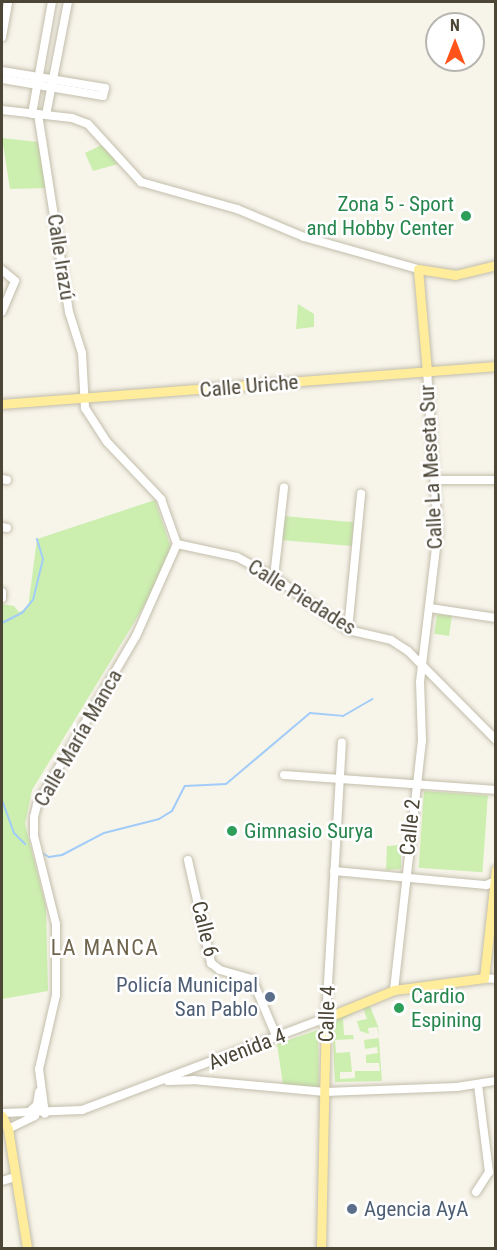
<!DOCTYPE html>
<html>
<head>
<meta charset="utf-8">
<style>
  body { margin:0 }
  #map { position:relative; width:497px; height:1250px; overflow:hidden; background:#f7f4ea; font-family:"Roboto Condensed",sans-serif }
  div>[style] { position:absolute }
  .green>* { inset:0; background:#ccefaf; transform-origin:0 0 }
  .stream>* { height:2px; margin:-1px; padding:0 1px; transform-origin:1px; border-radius:1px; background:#a2ccf8 }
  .roads { filter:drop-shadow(0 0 2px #c3beab) drop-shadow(0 0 2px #c3beab) }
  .minor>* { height:8px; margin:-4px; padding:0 4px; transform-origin:4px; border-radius:4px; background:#fff }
  .major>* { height:9px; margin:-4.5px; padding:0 4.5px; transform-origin:4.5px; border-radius:4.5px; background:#ffed9b }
  .dots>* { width:16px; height:16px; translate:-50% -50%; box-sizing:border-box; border:3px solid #fff; border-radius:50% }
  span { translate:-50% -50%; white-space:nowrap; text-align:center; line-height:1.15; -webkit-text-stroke:5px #fff; paint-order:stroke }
  .leisure-label { font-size:21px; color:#27864d }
  .right { translate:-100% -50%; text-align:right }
  .left { translate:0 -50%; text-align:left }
  .street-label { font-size:21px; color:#4c4637 }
  .service-label { font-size:21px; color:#4e5e75 }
  .neighbourhood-label { font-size:22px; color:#70664d; letter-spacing:1.5px }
  .frame { position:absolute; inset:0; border:3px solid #4c4637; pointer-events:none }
  .north { position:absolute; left:425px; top:12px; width:60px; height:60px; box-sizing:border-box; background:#fff; border:2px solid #b7b5af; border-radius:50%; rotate:0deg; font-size:16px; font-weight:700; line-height:24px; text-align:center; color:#4c4637 }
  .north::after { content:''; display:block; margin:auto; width:21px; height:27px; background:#ff5319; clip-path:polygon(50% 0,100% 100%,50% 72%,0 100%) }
</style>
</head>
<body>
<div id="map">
  <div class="green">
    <div style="clip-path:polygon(2px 138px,38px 142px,46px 188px,10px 189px)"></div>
    <div style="clip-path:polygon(104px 144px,118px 164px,93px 171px,85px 153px)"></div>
    <div style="clip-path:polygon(298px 304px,314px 314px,314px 327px,296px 329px)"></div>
    <div style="clip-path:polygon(155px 500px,174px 557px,32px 790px,25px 824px,46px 907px,48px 991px,2px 999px,2px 604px,14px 606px,19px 612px,28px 608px,37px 539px)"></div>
    <div style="left:283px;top:516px;width:71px;height:24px;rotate:5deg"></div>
    <div style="left:437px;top:614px;width:15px;height:20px;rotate:8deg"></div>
    <div style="left:424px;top:791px;width:64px;height:77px;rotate:4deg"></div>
    <div style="clip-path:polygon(401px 845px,401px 869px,386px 870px,387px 846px)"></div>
    <div style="clip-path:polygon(evenodd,369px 1004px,378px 1026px,382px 1081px,335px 1082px,332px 1019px,369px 1004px,363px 1008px,367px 1019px,357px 1021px,360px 1031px,369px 1034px,368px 1028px,377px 1027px,379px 1038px,364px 1040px,365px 1049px,377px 1047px,378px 1053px,366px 1055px,366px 1063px,379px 1063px,380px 1071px,355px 1071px,355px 1078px,340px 1079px,340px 1072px,352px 1072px,350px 1052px,336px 1053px,335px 1040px,354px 1039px,353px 1035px,344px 1035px,343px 1019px,363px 1008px)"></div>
    <div style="clip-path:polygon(318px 1030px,319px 1087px,283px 1085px,277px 1044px)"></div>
  </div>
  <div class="stream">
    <div style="left:2px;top:623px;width:22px;rotate:-27deg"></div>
    <div style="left:22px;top:613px;width:17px;rotate:-50deg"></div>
    <div style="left:33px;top:600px;width:42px;rotate:-76.3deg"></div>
    <div style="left:43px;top:559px;width:21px;rotate:-107deg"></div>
    <div style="left:2px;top:800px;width:35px;rotate:70deg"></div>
    <div style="left:14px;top:833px;width:16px;rotate:45deg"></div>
    <div style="left:42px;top:853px;width:8px;rotate:30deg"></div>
    <div style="left:49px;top:857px;width:13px;rotate:-9deg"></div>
    <div style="left:62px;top:855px;width:47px;rotate:-27.6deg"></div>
    <div style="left:104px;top:833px;width:57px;rotate:-14.3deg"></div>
    <div style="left:159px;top:819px;width:15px;rotate:-32deg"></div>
    <div style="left:172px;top:811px;width:28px;rotate:-63deg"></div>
    <div style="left:185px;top:786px;width:41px;rotate:-2.8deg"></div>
    <div style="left:226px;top:784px;width:110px;rotate:-40.2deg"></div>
    <div style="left:310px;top:713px;width:33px;rotate:5deg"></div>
    <div style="left:343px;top:716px;width:34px;rotate:-30deg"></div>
  </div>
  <div class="roads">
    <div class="minor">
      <div style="left:2px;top:37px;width:36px;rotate:-80deg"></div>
      <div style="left:2px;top:71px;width:104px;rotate:9.4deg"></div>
      <div style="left:105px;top:88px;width:8px;rotate:104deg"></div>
      <div style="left:103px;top:96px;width:102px;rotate:-170.4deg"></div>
      <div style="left:2px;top:110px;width:70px;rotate:6.5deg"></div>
      <div style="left:72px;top:118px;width:17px;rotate:21deg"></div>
      <div style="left:88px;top:124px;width:79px;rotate:47.6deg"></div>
      <div style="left:141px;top:182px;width:100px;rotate:15.7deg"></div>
      <div style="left:237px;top:209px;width:73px;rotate:22.7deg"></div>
      <div style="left:304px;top:237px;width:118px;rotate:15.7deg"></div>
      <div style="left:32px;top:114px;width:114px;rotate:-79.9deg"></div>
      <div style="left:38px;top:114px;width:200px;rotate:81.1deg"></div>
      <div style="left:69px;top:312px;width:43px;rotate:72.4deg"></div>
      <div style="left:82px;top:353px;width:55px;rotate:86.9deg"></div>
      <div style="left:85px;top:408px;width:40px;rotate:57.1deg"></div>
      <div style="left:107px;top:442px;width:79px;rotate:46.5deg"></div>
      <div style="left:161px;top:499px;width:48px;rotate:70.4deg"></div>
      <div style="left:177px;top:544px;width:101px;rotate:114deg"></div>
      <div style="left:136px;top:636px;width:196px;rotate:120.4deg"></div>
      <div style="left:37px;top:805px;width:12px;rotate:104deg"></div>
      <div style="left:34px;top:817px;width:19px;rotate:90deg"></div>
      <div style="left:34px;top:836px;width:91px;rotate:76deg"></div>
      <div style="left:56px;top:924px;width:71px;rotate:90deg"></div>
      <div style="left:56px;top:995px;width:76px;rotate:102.9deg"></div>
      <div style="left:39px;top:1069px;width:45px;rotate:82.4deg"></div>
      <div style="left:46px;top:115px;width:115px;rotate:-79deg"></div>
      <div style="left:2px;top:270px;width:17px;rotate:40deg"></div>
      <div style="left:15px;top:281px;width:33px;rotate:113deg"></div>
      <div style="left:2px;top:479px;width:5px;rotate:11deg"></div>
      <div style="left:436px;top:480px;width:60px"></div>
      <div style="left:2px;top:527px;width:5px;rotate:11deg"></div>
      <div style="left:177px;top:544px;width:61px;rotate:12.2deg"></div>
      <div style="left:237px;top:557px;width:42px;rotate:28.4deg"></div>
      <div style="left:274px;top:577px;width:91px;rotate:35.6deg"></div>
      <div style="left:348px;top:630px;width:44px;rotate:13.1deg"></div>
      <div style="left:391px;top:640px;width:20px;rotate:33deg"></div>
      <div style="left:408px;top:651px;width:125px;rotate:45.3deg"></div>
      <div style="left:274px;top:577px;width:90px;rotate:-83.6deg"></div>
      <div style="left:2px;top:592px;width:6px;rotate:90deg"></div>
      <div style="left:430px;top:608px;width:67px;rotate:8.6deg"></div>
      <div style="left:348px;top:630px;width:137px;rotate:-84.5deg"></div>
      <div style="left:284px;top:775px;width:213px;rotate:4deg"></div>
      <div style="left:188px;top:860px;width:106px;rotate:77.4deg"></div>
      <div style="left:211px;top:963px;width:11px;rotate:38deg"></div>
      <div style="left:220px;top:970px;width:33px;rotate:16deg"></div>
      <div style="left:252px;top:979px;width:64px;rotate:67deg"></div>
      <div style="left:334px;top:871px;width:153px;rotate:5.3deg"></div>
      <div style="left:486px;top:885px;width:11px;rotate:-22deg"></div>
      <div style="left:484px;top:978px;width:12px;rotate:5deg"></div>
      <div style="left:394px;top:990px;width:251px;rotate:-83.6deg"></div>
      <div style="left:422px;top:741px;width:59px;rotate:-91.9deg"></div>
      <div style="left:420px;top:682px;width:151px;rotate:-83.2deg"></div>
      <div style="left:438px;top:532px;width:160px;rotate:-93.9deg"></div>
      <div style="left:168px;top:1081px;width:25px;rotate:-2deg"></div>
      <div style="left:193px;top:1080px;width:133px;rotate:5.2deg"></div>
      <div style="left:325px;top:1092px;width:132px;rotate:-2.2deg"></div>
      <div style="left:457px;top:1087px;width:39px;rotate:-9deg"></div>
      <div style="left:2px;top:1113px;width:80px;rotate:-2.1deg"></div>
      <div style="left:82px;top:1110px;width:261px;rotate:-20.7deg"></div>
      <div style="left:326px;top:1018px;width:276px;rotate:-86.7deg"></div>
      <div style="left:28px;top:1113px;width:12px;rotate:-42deg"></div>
      <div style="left:37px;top:1105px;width:13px;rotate:-81deg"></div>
      <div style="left:8px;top:1129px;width:30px;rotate:-26deg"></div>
      <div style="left:2px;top:1181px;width:14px;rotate:-17deg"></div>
      <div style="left:476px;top:1192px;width:24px;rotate:-57deg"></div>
      <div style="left:489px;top:1172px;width:88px;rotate:-97.2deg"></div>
    </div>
    <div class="major">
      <div style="left:427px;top:372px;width:103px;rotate:-95deg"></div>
      <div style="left:418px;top:269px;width:37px;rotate:9deg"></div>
      <div style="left:455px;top:275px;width:42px;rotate:-13.7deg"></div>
      <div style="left:2px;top:404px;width:495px;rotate:-4.4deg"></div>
      <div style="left:2px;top:1116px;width:14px;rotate:65deg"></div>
      <div style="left:8px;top:1129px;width:121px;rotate:80.9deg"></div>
      <div style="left:321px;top:1248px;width:230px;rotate:-88.8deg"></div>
      <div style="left:326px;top:1018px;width:74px;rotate:-22.4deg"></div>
      <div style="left:394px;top:990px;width:91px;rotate:-7.6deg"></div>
      <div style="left:484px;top:978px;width:109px;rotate:-83.7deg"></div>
    </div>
  </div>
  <div class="dots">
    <div style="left:466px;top:216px;background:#2e9e5b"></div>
    <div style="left:232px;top:831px;background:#2e9e5b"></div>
    <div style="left:270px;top:997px;background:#5c6f8a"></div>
    <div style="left:399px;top:1008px;background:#2e9e5b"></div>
    <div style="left:352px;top:1209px;background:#5c6f8a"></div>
  </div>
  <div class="leisure-label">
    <span class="right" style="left:454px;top:216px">Zona 5 - Sport<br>and Hobby Center</span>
    <span class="left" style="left:244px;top:831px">Gimnasio Surya</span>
    <span class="left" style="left:411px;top:1008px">Cardio<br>Espining</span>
  </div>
  <div class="street-label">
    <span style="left:61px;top:257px;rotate:81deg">Calle Irazú</span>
    <span style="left:249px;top:386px;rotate:-5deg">Calle Uriche</span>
    <span style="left:431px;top:467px;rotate:-93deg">Calle La Meseta Sur</span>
    <span style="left:302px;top:597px;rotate:32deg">Calle Piedades</span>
    <span style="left:78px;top:738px;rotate:-60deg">Calle María Manca</span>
    <span style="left:410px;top:827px;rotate:-84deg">Calle 2</span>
    <span style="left:205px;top:929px;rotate:76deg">Calle 6</span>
    <span style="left:327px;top:1014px;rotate:-88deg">Calle 4</span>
    <span style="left:247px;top:1049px;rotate:-21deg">Avenida 4</span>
  </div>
  <div class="service-label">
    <span class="right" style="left:258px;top:997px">Policía Municipal<br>San Pablo</span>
    <span class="left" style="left:364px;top:1209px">Agencia AyA</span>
  </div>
  <div class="neighbourhood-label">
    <span style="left:105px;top:948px">LA MANCA</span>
  </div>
  <div class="frame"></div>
  <div class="north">N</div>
</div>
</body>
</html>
